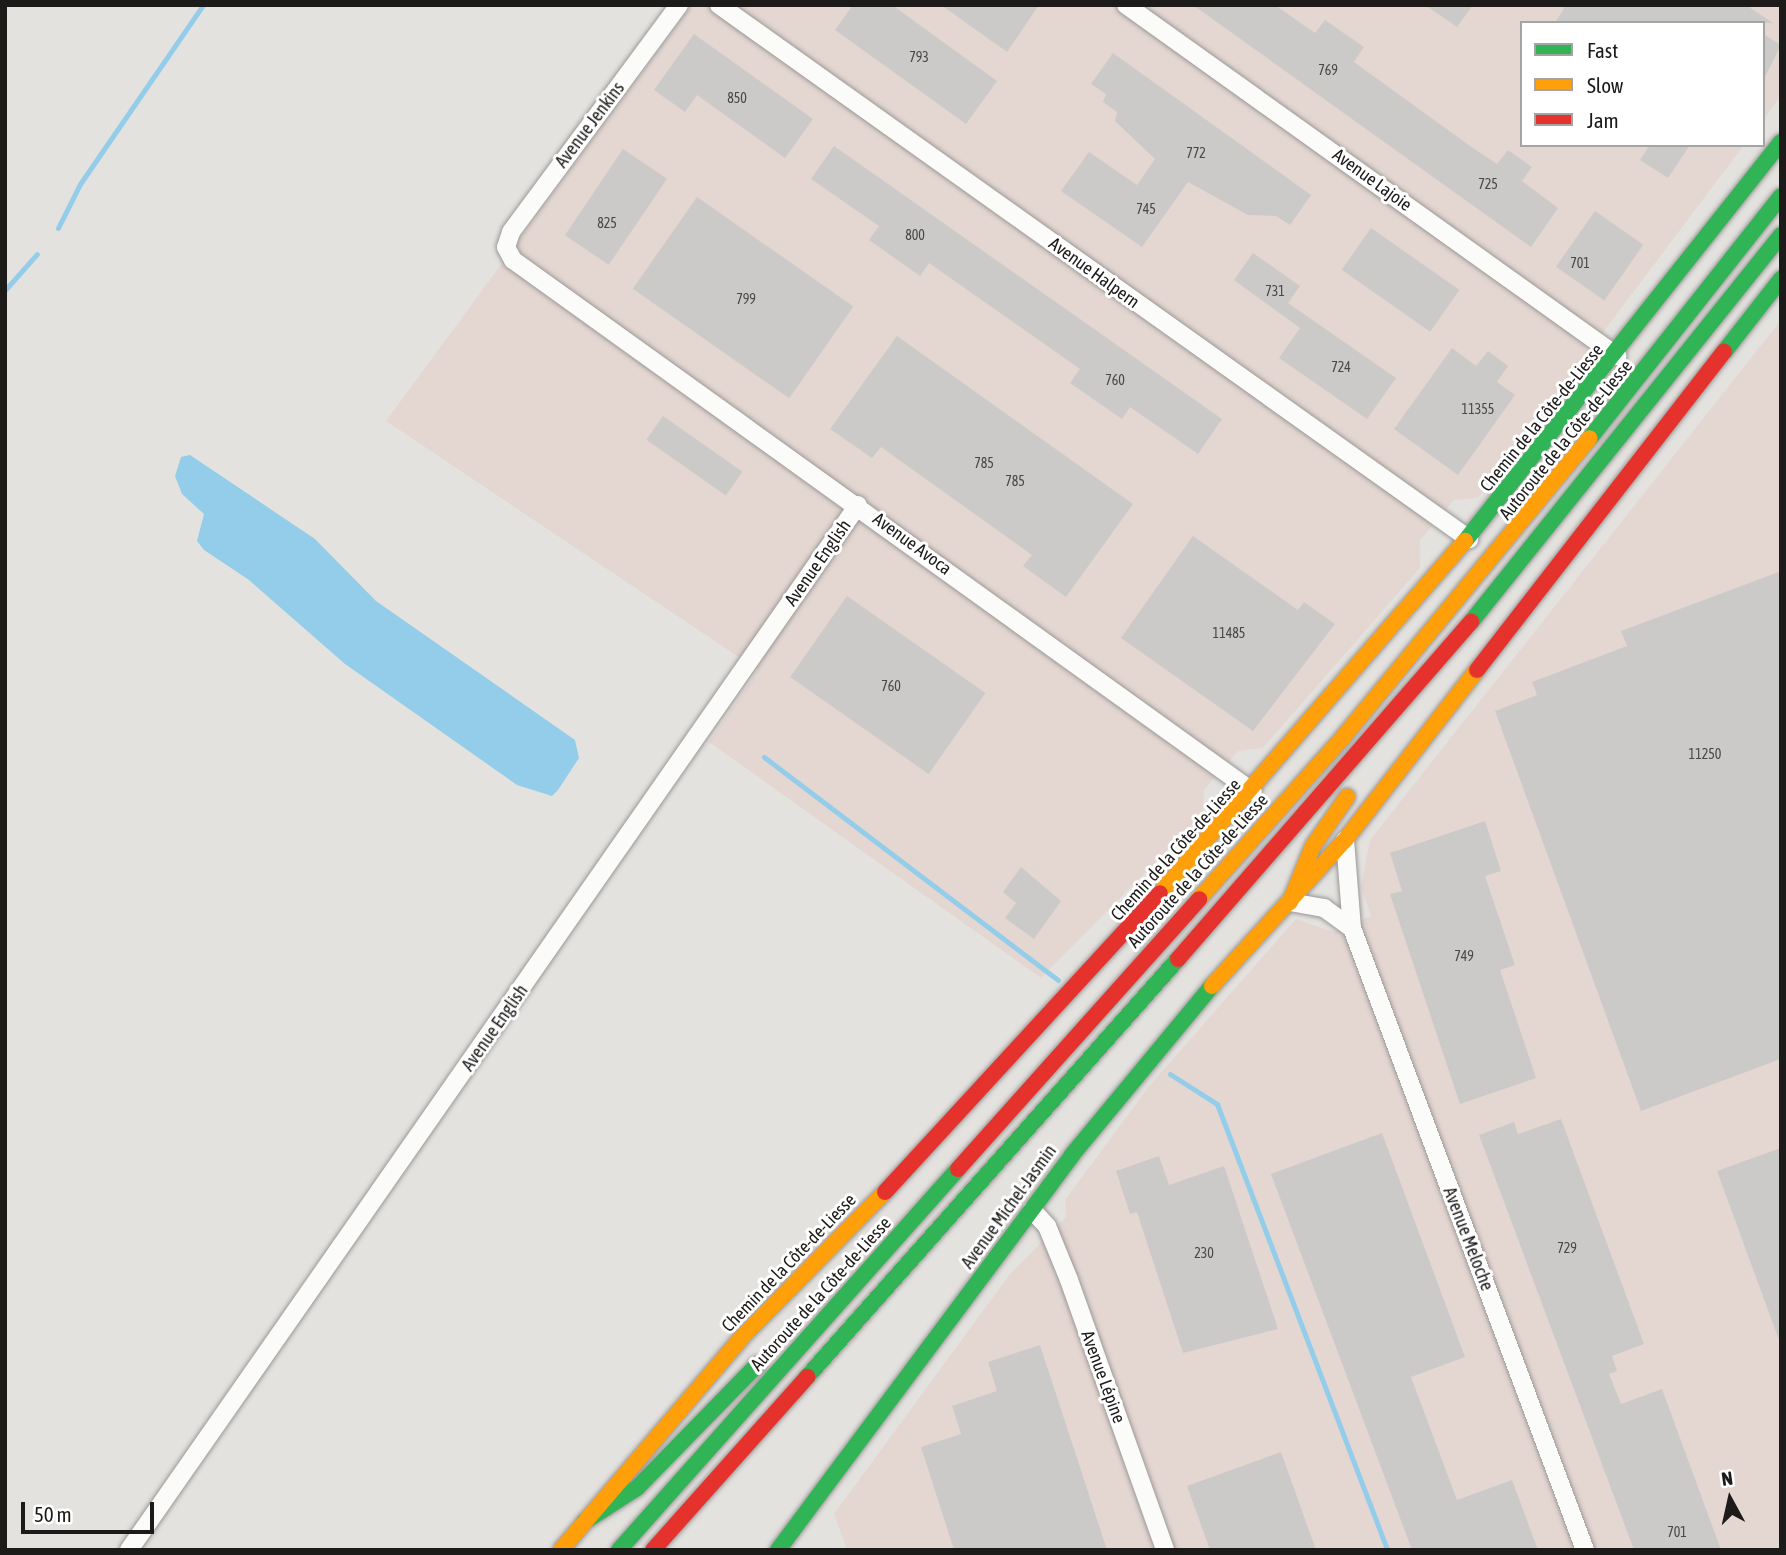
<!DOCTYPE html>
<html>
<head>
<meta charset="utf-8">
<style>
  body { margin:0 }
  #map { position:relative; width:1786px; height:1555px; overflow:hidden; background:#e4e2df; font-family:"Asap Condensed",sans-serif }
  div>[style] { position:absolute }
  .industrial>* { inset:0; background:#e4d6d1 }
  .water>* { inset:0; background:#94cdea }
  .stream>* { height:5px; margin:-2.5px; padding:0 2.5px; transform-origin:2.5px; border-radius:2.5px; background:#94cdea }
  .building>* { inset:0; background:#cccac8; transform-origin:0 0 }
  .roads { filter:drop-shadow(0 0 2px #9b9998) drop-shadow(0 0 2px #9b9998) }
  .street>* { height:18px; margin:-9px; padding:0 9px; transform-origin:9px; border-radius:9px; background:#fbfbfa }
  .fast>* { height:16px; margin:-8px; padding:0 8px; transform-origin:8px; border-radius:8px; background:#30b455 }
  .slow>* { height:16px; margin:-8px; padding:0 8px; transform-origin:8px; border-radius:8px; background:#ff9f0a }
  .jam>* { height:16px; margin:-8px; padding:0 8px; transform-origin:8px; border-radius:8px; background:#e5322d }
  span { translate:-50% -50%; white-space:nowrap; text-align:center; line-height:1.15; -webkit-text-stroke:6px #fff; paint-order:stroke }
  .number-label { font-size:14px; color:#494846 }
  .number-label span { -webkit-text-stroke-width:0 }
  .street-label { font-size:18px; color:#1c1b1a }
  .frame { position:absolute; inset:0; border:7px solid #1c1b1a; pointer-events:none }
  .legend { position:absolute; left:1520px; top:21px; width:245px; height:126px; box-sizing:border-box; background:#fff; border:2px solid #a4a4a3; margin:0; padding:9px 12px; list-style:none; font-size:21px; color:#1c1b1a }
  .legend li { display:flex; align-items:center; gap:14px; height:35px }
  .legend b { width:35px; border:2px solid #a4a4a3 }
  .north { position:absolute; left:1695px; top:1464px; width:70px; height:70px; -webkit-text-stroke:5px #fff; paint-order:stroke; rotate:352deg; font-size:19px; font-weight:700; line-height:28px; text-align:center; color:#1c1b1a }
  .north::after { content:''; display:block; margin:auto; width:24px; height:32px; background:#1c1b1a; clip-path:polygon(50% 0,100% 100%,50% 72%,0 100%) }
  .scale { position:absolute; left:21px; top:1502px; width:133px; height:32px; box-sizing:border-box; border:4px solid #1c1b1a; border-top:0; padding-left:9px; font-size:21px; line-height:24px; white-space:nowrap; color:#1c1b1a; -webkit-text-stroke:5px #fff; paint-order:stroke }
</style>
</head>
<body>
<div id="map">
  <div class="industrial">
    <div style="clip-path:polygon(692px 5px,1781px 5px,1781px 96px,1763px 120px,1763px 23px,1522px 23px,1522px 145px,1744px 145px,1478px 498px,1454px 500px,1420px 540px,1420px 568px,1263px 748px,1238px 751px,1204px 790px,1203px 814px,1041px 978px,709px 742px,758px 670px,386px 421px)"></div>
    <div style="clip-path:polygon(1781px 320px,1781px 1550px,847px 1550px,834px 1514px,1010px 1274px,1066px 1217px,1065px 1200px,1150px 1085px,1296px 919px,1333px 932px,1371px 916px,1361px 887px,1370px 840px)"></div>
  </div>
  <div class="water">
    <div style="clip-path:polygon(190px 455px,315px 539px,376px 601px,575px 740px,579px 758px,558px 790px,552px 796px,517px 785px,345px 664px,249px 580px,204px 550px,197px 541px,204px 514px,182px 494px,175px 476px,181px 457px)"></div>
  </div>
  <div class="stream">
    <div style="left:58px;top:228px;width:49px;rotate:-63.4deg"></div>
    <div style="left:80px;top:184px;width:217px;rotate:-55.5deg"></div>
    <div style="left:5px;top:290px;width:48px;rotate:-48.4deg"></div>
    <div style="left:764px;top:757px;width:369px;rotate:37.2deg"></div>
    <div style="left:1170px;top:1074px;width:56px;rotate:32.6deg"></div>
    <div style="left:1217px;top:1104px;width:477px;rotate:69.1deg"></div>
  </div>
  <div class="building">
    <div style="clip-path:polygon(853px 5px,892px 5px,997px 81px,966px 124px,835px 30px)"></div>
    <div style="clip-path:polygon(941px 5px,1039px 5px,1007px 52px)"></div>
    <div style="clip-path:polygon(1193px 5px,1275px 5px,1315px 33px,1325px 20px,1364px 47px,1354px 62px,1470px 146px,1497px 164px,1508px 150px,1532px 167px,1522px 181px,1558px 208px,1531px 247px)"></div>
    <div style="clip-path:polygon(1425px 5px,1473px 5px,1457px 27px)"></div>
    <div style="clip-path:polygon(1566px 5px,1746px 5px,1773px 23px,1555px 23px)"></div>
    <div style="clip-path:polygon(694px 34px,813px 119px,785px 158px,697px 95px,685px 112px,654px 90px)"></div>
    <div style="clip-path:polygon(1763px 34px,1781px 45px,1763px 81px)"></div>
    <div style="clip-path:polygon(1113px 53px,1311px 195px,1290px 225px,1276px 216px,1248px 215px,1188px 182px,1142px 247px,1061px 191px,1089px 152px,1137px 185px,1155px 159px,1115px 121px,1117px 112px,1103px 102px,1106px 94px,1091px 84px)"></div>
    <div style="clip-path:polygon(1650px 145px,1690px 145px,1668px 178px,1640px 160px)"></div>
    <div style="clip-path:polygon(834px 146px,1222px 419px,1198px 454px,1130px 407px,1122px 419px,1070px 383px,1080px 369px,929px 263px,920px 276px,869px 240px,879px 226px,811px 179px)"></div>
    <div style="left:623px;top:149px;width:53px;height:104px;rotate:34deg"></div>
    <div style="left:697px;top:197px;width:191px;height:112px;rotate:35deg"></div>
    <div style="left:1595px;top:211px;width:59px;height:68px;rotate:35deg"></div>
    <div style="left:1371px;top:228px;width:108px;height:51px;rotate:35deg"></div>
    <div style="clip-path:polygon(1253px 253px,1300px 286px,1288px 303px,1396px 378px,1367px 419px,1279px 358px,1300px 328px,1234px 280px)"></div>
    <div style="clip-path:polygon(897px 336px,1133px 504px,1066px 597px,1023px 566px,1032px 555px,881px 447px,872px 458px,830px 429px)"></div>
    <div style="clip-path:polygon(1452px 348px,1476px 366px,1488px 351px,1508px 366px,1497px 382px,1515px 395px,1458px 475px,1394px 429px)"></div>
    <div style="left:663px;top:416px;width:97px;height:29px;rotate:35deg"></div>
    <div style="clip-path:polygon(1193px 536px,1298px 610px,1304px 602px,1335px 624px,1253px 731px,1121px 638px)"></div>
    <div style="clip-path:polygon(1781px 571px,1781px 1059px,1641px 1111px,1495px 711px,1537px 695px,1532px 682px,1627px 646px,1621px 631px)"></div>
    <div style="left:847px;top:596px;width:169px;height:99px;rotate:35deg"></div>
    <div style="clip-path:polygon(1485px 821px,1501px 871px,1485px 876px,1515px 965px,1500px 970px,1536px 1078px,1460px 1104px,1390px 894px,1402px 891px,1390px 853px)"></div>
    <div style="clip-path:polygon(1021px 867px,1061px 901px,1034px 939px,1005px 918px,1016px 903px,1003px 892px)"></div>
    <div style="clip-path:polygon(1561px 1119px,1644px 1344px,1612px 1356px,1617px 1371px,1609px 1374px,1621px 1404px,1662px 1389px,1721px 1550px,1634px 1550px,1479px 1135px,1514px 1122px,1518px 1134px)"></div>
    <div style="clip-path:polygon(1382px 1133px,1465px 1357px,1411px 1377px,1457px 1500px,1512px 1480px,1538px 1550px,1412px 1550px,1271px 1174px)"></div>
    <div style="clip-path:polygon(1781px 1148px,1781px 1340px,1779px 1340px,1717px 1171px)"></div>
    <div style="clip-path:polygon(1159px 1156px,1169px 1185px,1224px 1166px,1278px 1329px,1183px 1353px,1137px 1212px,1130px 1214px,1116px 1171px)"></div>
    <div style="clip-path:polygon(1040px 1345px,1107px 1550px,954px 1550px,921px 1447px,961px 1434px,952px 1406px,997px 1391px,988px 1362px)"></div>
    <div style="clip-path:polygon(1281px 1452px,1316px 1550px,1210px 1550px,1187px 1486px)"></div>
  </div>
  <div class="roads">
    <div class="street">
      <div style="left:679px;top:5px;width:282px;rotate:126.5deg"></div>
      <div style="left:511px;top:232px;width:16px;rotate:108deg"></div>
      <div style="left:506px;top:247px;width:15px;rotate:62deg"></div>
      <div style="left:513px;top:260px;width:911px;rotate:35.71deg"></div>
      <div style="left:719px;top:5px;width:921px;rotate:35.45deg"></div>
      <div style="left:1126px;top:5px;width:604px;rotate:35.56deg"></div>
      <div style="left:1345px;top:840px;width:88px;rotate:85.5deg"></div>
      <div style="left:1352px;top:928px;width:664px;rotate:69.46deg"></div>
      <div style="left:1290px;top:902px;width:35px;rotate:10deg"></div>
      <div style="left:1324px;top:908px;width:34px;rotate:36deg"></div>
      <div style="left:1032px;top:1210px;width:22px;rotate:47deg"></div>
      <div style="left:1047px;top:1226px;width:58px;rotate:67.8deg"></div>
      <div style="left:1069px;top:1280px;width:287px;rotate:70.4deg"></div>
      <div style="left:129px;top:1550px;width:1274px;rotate:-55.1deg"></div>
    </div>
    <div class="fast">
      <div style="left:1724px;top:352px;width:93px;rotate:-52deg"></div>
      <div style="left:1590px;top:438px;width:308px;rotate:-51.7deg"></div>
      <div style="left:1465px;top:541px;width:509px;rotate:-51.62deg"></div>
      <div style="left:1471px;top:622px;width:496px;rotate:-51.3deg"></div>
      <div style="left:807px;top:1377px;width:559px;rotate:-48.41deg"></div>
      <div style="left:584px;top:1522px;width:63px;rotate:-32.7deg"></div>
      <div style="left:637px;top:1488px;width:173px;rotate:-45.7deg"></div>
      <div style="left:619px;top:1550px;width:510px;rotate:-48.34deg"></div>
      <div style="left:778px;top:1550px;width:492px;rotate:-53.3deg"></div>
      <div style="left:1072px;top:1155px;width:219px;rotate:-50.4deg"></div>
    </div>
    <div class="slow">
      <div style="left:1160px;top:893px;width:466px;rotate:-49.1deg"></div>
      <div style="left:1199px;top:899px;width:218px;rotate:-48.3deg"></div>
      <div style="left:1344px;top:736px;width:386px;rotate:-50.5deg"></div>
      <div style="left:1290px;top:902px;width:61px;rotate:-67.7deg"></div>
      <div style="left:1313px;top:846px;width:60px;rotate:-55.2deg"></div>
      <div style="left:1212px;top:986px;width:197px;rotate:-47.7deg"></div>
      <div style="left:1345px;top:840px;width:215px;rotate:-52.2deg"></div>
      <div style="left:561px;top:1550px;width:280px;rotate:-49.6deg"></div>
      <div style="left:742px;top:1337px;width:204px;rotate:-45.4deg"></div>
    </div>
    <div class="jam">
      <div style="left:1477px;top:670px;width:403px;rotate:-52.2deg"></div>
      <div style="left:1178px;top:959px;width:447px;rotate:-49deg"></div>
      <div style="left:958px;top:1169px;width:362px;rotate:-48.2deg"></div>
      <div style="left:885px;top:1192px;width:406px;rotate:-47.4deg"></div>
      <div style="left:653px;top:1550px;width:232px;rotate:-48.3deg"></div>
    </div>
  </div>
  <div class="number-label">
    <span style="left:919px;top:57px">793</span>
    <span style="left:1328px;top:70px">769</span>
    <span style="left:737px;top:98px">850</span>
    <span style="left:1196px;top:153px">772</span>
    <span style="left:1488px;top:184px">725</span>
    <span style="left:1146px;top:209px">745</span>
    <span style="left:607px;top:223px">825</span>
    <span style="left:915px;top:235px">800</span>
    <span style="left:1580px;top:263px">701</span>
    <span style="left:1275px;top:291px">731</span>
    <span style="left:746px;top:299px">799</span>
    <span style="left:1341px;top:367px">724</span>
    <span style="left:1115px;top:380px">760</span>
    <span style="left:1478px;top:409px">11355</span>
    <span style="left:984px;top:463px">785</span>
    <span style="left:1015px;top:481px">785</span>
    <span style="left:1229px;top:633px">11485</span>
    <span style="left:891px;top:686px">760</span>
    <span style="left:1705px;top:754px">11250</span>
    <span style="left:1464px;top:956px">749</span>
    <span style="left:1567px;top:1248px">729</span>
    <span style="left:1204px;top:1253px">230</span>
    <span style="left:1677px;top:1532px">701</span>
  </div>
  <div class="street-label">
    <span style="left:590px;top:125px;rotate:-53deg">Avenue Jenkins</span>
    <span style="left:1372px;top:180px;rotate:36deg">Avenue Lajoie</span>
    <span style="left:1094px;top:273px;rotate:36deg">Avenue Halpern</span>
    <span style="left:1542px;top:418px;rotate:-51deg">Chemin de la Côte-de-Liesse</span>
    <span style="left:1566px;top:440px;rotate:-51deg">Autoroute de la Côte-de-Liesse</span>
    <span style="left:912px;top:544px;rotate:36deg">Avenue Avoca</span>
    <span style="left:818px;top:563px;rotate:-55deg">Avenue English</span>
    <span style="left:1176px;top:850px;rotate:-48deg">Chemin de la Côte-de-Liesse</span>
    <span style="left:1198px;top:871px;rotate:-48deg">Autoroute de la Côte-de-Liesse</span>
    <span style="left:495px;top:1028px;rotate:-55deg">Avenue English</span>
    <span style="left:1009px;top:1207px;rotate:-54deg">Avenue Michel-Jasmin</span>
    <span style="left:1468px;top:1239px;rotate:69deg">Avenue Meloche</span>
    <span style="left:789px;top:1263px;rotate:-46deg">Chemin de la Côte-de-Liesse</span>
    <span style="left:821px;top:1294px;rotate:-48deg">Autoroute de la Côte-de-Liesse</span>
    <span style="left:1103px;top:1377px;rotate:70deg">Avenue Lépine</span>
  </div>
  <div class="frame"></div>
  <ul class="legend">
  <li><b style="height:9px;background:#30b455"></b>Fast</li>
  <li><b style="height:9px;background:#ff9f0a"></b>Slow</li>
  <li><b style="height:9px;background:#e5322d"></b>Jam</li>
  </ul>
  <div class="north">N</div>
  <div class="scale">50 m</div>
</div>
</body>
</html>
